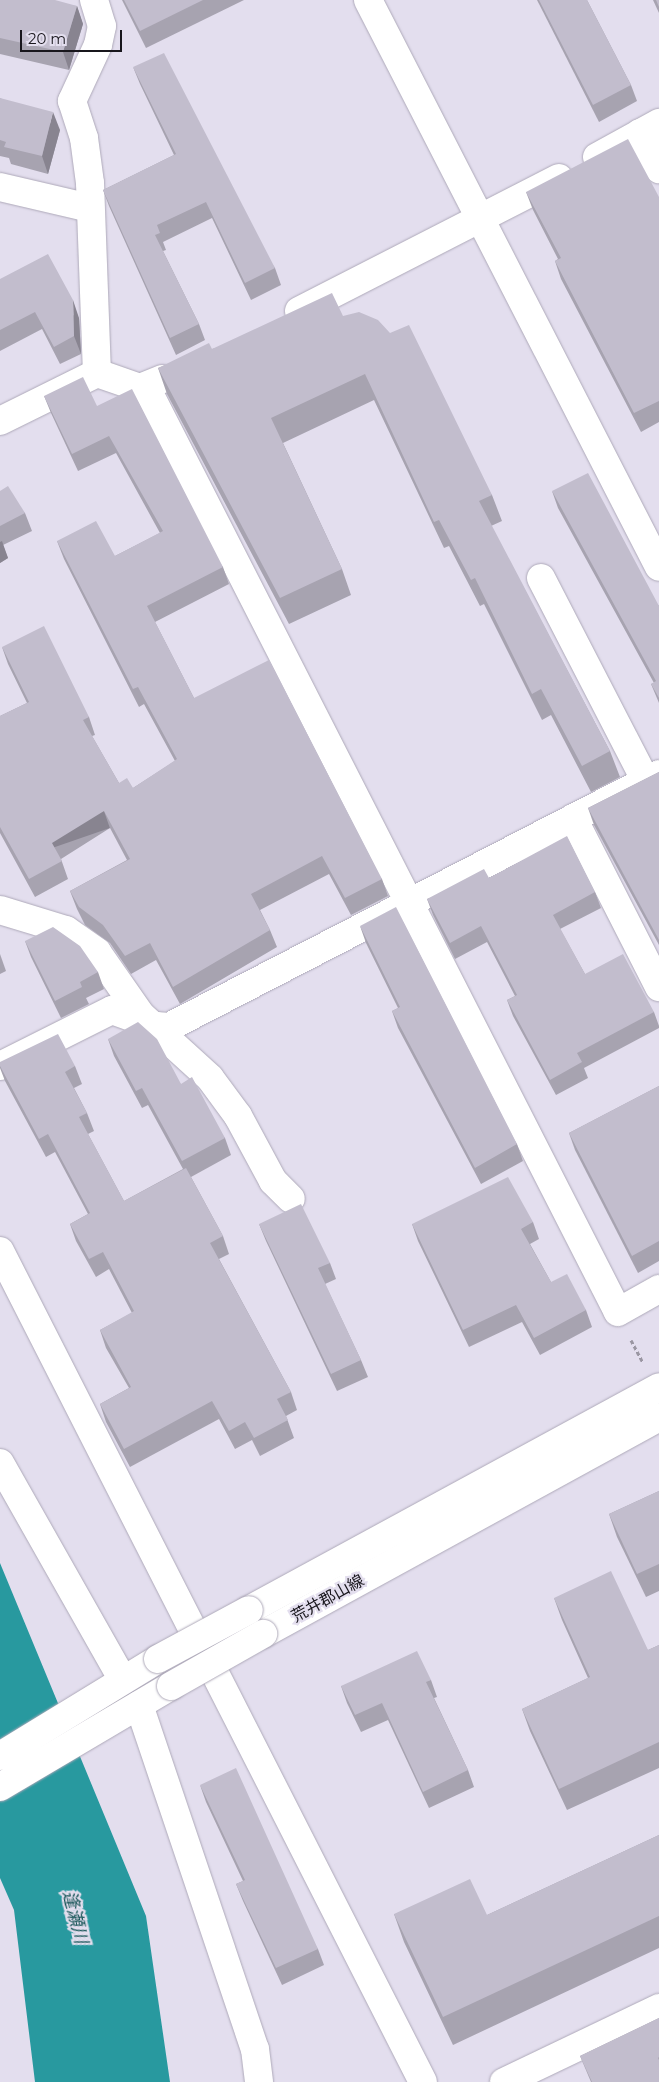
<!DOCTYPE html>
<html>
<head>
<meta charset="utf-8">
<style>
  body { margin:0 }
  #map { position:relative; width:659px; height:2082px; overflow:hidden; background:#e3deee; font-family:Montserrat,"Noto Sans JP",sans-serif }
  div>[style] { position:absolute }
  .water>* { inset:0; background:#28999f }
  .path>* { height:3px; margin-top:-1.5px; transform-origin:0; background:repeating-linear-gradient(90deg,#9a96a2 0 4px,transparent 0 6.5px) }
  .roads { filter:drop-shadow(0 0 1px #aea9b9) drop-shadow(0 0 1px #aea9b9) }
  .minor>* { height:28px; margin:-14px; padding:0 14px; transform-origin:14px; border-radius:14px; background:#fff }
  .major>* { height:28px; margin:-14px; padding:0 14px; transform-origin:14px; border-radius:14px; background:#fff }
  .bridges { filter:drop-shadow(0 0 1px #aea9b9) drop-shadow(0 0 1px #aea9b9) }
  .major-bridge>* { height:28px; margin:-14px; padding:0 14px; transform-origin:14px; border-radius:14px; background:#fff }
  .wall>* { inset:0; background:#a7a3b0 }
  .shaded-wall>* { inset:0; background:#888490; transform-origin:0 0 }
  .building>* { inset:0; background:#c2bdcd }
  span { translate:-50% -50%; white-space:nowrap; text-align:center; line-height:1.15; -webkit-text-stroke:4.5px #e3deee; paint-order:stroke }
  .street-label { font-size:16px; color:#18161c }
  .water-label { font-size:18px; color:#185558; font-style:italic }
  .scale { position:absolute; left:20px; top:30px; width:102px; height:22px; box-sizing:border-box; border:2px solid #18161c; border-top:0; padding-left:6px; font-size:15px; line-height:18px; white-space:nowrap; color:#18161c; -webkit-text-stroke:4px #e3deee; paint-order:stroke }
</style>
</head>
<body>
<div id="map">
  <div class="water">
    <div style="clip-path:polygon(0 1563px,146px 1916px,170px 2082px,35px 2082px,14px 1910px,0 1878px)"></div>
  </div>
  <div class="path">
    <div style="left:631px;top:1340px;width:24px;rotate:62deg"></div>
  </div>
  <div class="roads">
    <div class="minor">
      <div style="left:94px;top:0;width:27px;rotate:73deg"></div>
      <div style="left:102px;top:26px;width:19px;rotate:102deg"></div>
      <div style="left:98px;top:45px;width:62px;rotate:114.9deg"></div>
      <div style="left:72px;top:101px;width:39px;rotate:72deg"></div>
      <div style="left:84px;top:138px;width:45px;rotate:82.4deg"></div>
      <div style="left:90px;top:183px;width:190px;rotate:87.9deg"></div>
      <div style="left:368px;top:0;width:637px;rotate:62.83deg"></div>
      <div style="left:640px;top:133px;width:41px;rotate:62.2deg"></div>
      <div style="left:597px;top:157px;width:71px;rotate:-28.7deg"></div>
      <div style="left:0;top:187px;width:92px;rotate:13.1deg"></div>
      <div style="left:299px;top:311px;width:292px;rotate:-27.1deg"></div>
      <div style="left:146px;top:387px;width:1038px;rotate:62.97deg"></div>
      <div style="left:618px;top:1312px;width:47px;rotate:-29.3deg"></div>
      <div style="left:0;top:421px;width:108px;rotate:-26.3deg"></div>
      <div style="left:97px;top:373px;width:46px;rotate:19.2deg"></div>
      <div style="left:140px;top:388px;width:24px;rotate:-22deg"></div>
      <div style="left:541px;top:578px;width:229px;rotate:62.7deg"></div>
      <div style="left:573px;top:818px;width:190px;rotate:63deg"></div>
      <div style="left:0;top:910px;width:69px;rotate:16.9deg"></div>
      <div style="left:66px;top:930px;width:38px;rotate:35deg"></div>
      <div style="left:97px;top:952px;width:77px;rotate:55.1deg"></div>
      <div style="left:141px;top:1015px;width:93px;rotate:42.4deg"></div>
      <div style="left:210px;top:1078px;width:47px;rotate:53.6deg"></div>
      <div style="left:238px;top:1116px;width:74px;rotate:61.7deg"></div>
      <div style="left:273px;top:1181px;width:25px;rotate:45deg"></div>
      <div style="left:0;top:1066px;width:125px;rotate:-26.6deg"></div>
      <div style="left:112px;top:1010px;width:47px;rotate:20deg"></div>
      <div style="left:156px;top:1026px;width:13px;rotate:4deg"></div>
      <div style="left:169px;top:1027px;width:551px;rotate:-27.31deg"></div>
      <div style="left:0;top:1251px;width:932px;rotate:63.02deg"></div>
      <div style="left:0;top:1463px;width:249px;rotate:60.5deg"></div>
      <div style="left:139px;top:1705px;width:363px;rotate:71.4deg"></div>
      <div style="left:255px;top:2049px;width:33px;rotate:83deg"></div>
      <div style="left:504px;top:2082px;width:172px;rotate:-25.5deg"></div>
    </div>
    <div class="major">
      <div style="left:249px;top:1610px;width:467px;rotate:-28.5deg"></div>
      <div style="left:263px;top:1634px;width:452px;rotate:-28.7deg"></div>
      <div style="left:0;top:1756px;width:185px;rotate:-31.5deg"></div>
      <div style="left:0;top:1787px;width:199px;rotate:-30.6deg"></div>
    </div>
  </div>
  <div class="bridges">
    <div class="major-bridge">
      <div style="left:158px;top:1659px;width:103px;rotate:-28.3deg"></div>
      <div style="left:171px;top:1686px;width:106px;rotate:-29.5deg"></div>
    </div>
  </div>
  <div class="wall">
    <div style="clip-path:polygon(0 0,77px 6px,83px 24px,69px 70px,0 54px)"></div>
    <div style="clip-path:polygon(122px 0,244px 0,146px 48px)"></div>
    <div style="clip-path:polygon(537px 0,587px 0,631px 85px,637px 101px,599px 122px)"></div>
    <div style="clip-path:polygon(653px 0,659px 0,659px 13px)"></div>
    <div style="clip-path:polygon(133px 67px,275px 268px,281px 285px,251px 300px,212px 218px,163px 242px,166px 250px,163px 251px,199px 324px,205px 340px,176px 355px,109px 206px,103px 190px,174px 155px,140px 84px)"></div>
    <div style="clip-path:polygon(0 98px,60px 130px,48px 174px,11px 164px,9px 158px,0 156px)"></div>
    <div style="clip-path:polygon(526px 192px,659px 197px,659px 422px,641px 432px,561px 279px,555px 261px,558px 259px,533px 210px)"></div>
    <div style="clip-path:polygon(0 279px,79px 318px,81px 354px,60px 364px,42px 329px,0 351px)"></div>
    <div style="clip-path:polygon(343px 316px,492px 495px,502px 521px,491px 526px,610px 751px,620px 777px,591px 792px,551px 715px,542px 720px,484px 604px,480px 606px,449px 546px,444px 548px,374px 400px,283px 443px,342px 569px,351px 595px,289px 624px,167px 394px,158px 368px,212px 349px)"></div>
    <div style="clip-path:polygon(44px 396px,97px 406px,223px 567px,229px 584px,155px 622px,194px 698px,382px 879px,388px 896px,351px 915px,329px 874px,260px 910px,270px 930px,277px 947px,180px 1004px,156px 960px,131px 974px,110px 943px,85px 925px,77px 909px,70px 891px,127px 860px,110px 828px,61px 859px,68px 879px,35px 897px,0 833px,0 716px,27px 703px,8px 664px,2px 647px,89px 717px,95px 735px,92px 736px,119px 783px,133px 788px,175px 761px,144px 704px,139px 707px,64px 559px,57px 541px,115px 556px,160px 533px,116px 453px,78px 471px,51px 413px)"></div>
    <div style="clip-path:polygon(0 491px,25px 513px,32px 531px,3px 545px,8px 558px,0 563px)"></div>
    <div style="clip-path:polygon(552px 491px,659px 606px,659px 703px,651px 684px,654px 683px,558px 508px)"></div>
    <div style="clip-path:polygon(659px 772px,659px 945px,594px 825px,588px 808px)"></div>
    <div style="clip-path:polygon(489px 878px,595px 892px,601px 908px,560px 929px,585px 974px,654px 1012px,659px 1026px,659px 1028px,584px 1068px,588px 1078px,556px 1095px,513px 1016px,507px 1000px,515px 996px,487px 942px,455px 959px,433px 915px,427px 899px)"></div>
    <div style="clip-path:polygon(360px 926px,517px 1144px,523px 1161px,481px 1184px,398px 1028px,392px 1011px,398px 1008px,366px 943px)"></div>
    <div style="clip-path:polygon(25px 941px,98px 972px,104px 989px,86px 998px,89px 1004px,61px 1018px,31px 957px)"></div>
    <div style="clip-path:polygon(0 954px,6px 971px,0 974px)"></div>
    <div style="clip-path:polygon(108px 1039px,181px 1084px,225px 1138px,231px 1155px,191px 1177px,223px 1236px,229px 1254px,219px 1259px,291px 1392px,297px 1410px,286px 1416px,294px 1438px,260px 1456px,252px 1440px,235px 1449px,219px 1419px,130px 1467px,106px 1422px,100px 1404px,129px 1388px,106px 1348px,100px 1330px,132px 1313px,109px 1269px,96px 1277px,76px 1241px,70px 1224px,88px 1214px,55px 1152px,46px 1157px,5px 1081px,0 1068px,0 1062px,75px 1066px,82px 1084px,74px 1088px,87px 1113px,94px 1131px,88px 1134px,124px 1201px,183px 1169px,148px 1105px,142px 1108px,114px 1056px)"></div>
    <div style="clip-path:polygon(659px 1086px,659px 1261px,638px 1273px,575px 1150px,569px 1133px)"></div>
    <div style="clip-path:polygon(533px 1222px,539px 1239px,530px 1244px,551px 1282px,586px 1310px,592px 1327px,540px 1355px,522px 1322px,469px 1347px,418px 1241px,412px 1224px)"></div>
    <div style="clip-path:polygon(259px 1224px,330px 1263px,336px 1279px,325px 1284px,361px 1360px,368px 1377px,337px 1391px,266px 1241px)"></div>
    <div style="clip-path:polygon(659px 1491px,659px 1591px,646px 1597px,617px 1537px,609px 1514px)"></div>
    <div style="clip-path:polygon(554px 1598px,648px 1650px,659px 1645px,659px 1768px,567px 1810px,530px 1731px,522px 1709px,588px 1678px,562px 1620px)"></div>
    <div style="clip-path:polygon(431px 1680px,437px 1697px,434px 1698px,468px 1770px,474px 1787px,429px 1808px,388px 1720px,361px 1732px,347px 1703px,341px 1686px)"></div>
    <div style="clip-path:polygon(200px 1785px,318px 1949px,324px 1965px,282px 1985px,243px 1901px,236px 1884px,243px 1881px,206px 1802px)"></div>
    <div style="clip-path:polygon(659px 1835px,659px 1948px,453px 2045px,404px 1942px,394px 1914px,487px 1915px)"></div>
    <div style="clip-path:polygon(659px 2018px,659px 2082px,591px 2082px,580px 2056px)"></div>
  </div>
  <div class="shaded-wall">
    <div style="clip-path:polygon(77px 6px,83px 24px,69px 70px,63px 52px)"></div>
    <div style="clip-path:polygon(53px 112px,60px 130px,48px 174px,42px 156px)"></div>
    <div style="clip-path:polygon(73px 300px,79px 318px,81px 354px,74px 336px)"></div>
    <div style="clip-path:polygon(2px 541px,8px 558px,0 563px,0 542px)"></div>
    <div style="left:104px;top:811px;width:18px;height:61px;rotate:71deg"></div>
  </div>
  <div class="building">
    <div style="clip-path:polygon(0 0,55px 0,77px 6px,63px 52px,0 38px)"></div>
    <div style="clip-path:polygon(124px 0,203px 0,140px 31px)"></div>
    <div style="clip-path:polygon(539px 0,587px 0,631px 85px,593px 105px)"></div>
    <div style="clip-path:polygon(656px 0,659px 0,659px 7px)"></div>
    <div style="clip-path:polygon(164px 53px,275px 268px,245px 283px,206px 202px,157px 225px,160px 233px,155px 235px,199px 324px,170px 338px,103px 190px,176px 154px,133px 67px)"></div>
    <div style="clip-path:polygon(0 98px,53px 112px,42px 156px,4px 147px,6px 142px,0 140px)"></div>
    <div style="clip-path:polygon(628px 139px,659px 197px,659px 401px,634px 413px,555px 261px,561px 258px,526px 192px)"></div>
    <div style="clip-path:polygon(48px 254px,73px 300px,74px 336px,54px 347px,35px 312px,0 330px,0 279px)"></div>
    <div style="clip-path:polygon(332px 293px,343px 316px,359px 312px,378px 320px,390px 333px,409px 325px,492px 495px,479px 501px,610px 751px,582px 766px,541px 689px,532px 694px,475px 578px,471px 580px,439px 520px,434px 522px,365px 374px,271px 418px,342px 569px,280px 598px,158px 368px,209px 343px,212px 349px)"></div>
    <div style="clip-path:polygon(83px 377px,97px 406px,132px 389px,223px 567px,147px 606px,194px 698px,269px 660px,382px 879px,345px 898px,322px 856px,251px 894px,270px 930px,173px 987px,150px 943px,125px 956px,103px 925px,79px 907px,70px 891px,130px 859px,104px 811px,52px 843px,62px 861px,29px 879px,0 827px,0 716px,29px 702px,2px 647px,44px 626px,89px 717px,83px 720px,119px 783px,127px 778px,133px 788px,177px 759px,138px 687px,133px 689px,57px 541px,96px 521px,115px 556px,163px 531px,109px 436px,72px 454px,44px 396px)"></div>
    <div style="clip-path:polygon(588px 473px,659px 606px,659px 698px,651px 684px,656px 681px,552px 491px)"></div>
    <div style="clip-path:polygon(8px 486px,25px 513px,0 526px,0 491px)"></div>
    <div style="clip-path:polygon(659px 772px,659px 940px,588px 808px)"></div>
    <div style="clip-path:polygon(567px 836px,595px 892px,553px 915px,585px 974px,623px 954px,654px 1012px,577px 1053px,582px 1062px,550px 1080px,507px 1000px,517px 995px,481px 926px,450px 943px,427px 899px,484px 869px,489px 878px)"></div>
    <div style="clip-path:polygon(396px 907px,517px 1144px,475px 1168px,392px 1011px,400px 1007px,360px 926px)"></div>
    <div style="clip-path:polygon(53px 927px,80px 946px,98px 972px,80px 982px,82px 987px,55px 1001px,25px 941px)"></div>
    <div style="clip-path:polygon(138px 1022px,157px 1039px,181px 1084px,192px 1077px,225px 1138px,182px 1161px,142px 1088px,136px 1091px,108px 1039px)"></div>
    <div style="clip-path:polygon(58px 1034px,75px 1066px,65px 1072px,87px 1113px,79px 1117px,124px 1201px,186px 1168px,223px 1236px,210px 1243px,291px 1392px,277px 1399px,288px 1420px,254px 1438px,245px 1422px,229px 1431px,212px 1401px,124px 1449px,100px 1404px,131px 1387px,100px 1330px,134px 1311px,103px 1252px,89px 1259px,70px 1224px,90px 1213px,48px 1134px,39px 1139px,0 1066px,0 1062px)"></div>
    <div style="clip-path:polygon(659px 1086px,659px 1241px,632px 1256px,569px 1133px)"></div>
    <div style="clip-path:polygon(508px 1177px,533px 1222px,521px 1229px,551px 1282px,567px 1274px,586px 1310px,534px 1338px,516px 1305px,463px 1330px,412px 1224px)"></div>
    <div style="clip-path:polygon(301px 1204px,330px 1263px,318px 1268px,361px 1360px,331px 1374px,259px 1224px)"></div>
    <div style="clip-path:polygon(659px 1491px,659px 1564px,637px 1574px,609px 1514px)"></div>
    <div style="clip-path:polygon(611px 1571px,648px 1650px,659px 1645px,659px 1742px,559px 1789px,522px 1709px,590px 1677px,554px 1598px)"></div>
    <div style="clip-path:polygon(417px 1651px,431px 1680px,426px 1682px,468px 1770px,423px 1792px,382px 1703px,355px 1715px,341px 1686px)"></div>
    <div style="clip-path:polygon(236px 1768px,318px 1949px,276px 1968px,236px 1884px,245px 1880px,200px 1785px)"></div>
    <div style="clip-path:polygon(659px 1835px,659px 1916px,443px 2017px,394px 1914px,470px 1879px,487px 1915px)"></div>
    <div style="clip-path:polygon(659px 2018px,659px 2057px,658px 2058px,659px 2060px,659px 2082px,592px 2082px,580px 2056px)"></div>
  </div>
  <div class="street-label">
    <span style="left:328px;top:1599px;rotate:-29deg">荒井郡山線</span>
  </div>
  <div class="water-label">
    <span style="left:75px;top:1917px;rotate:76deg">逢瀬川</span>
  </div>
  <div class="scale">20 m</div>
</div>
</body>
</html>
